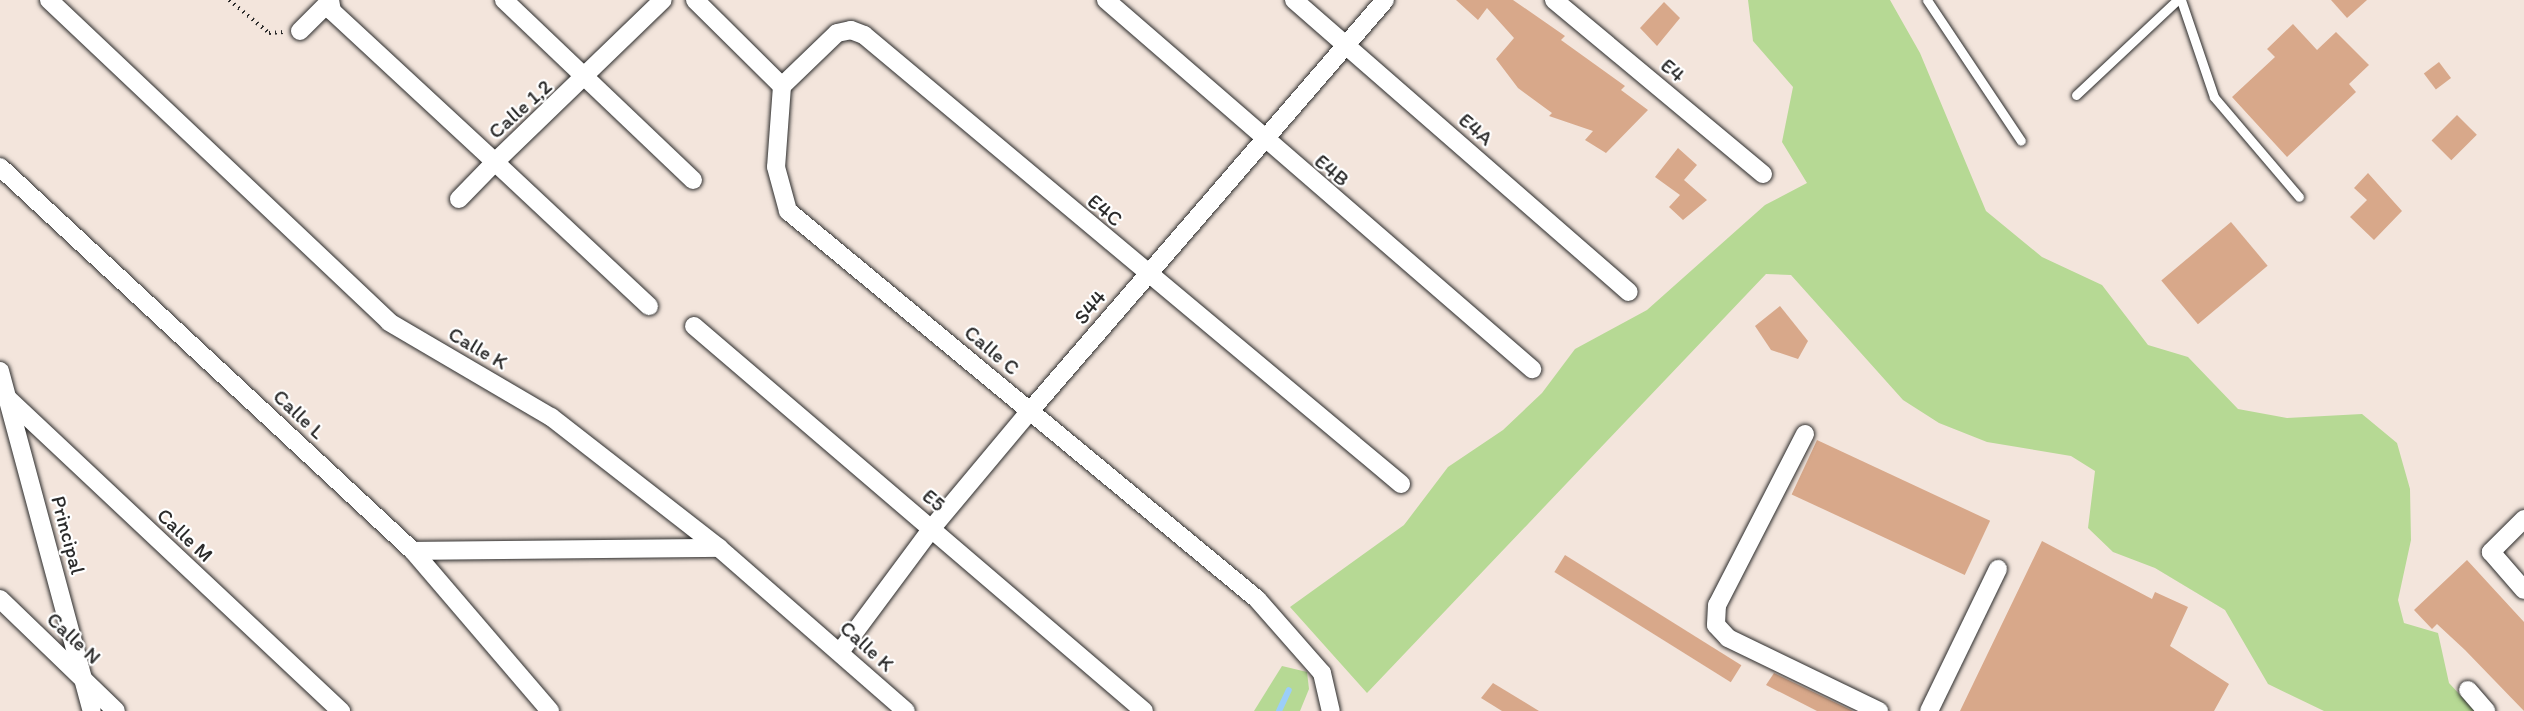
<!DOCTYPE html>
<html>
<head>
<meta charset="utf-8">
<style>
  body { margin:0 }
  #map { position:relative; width:2524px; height:711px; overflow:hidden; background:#f3e5dc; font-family:Itim,sans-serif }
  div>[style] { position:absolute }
  .green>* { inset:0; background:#b6d994 }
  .stream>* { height:6px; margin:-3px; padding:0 3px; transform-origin:3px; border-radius:3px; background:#9bcef9 }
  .building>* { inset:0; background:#d8a88a; transform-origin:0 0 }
  .path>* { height:4px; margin-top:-2px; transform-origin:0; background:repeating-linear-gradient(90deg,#2b2b2b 0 1.5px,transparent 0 6px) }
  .roads { filter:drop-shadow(0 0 2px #2b2b2b) drop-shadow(0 0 2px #2b2b2b) }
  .lane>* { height:9px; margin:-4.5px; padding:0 4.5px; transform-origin:4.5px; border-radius:4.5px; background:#fff }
  .street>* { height:18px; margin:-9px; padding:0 9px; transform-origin:9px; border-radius:9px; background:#fff }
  span { translate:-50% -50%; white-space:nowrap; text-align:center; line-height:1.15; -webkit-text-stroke:4.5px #fff; paint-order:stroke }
  .street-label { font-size:21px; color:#2b2b2b }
</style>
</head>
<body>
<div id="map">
  <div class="green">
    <div style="clip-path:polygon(1748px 0,1890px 0,1920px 53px,1986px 211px,2042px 257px,2102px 285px,2148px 345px,2188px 357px,2238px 409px,2287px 418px,2362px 414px,2397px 443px,2410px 489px,2411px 540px,2398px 600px,2404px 623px,2438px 633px,2449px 683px,2475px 711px,2324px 711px,2268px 684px,2225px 610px,2155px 568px,2113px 552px,2088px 528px,2095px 471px,2071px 456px,1987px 442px,1939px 423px,1903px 400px,1791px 275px,1766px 274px,1367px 693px,1290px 607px,1404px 525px,1448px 467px,1503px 430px,1542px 393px,1575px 349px,1647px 310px,1765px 205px,1807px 183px,1782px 142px,1793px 87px,1753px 41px)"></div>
    <div style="clip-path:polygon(1282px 666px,1307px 672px,1309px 689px,1300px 711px,1254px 711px)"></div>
  </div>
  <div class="stream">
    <div style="left:1279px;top:711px;width:23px;rotate:-65deg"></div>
  </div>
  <div class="building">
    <div style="clip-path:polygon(1456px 0,1513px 0,1565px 36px,1561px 40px,1625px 86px,1621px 90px,1648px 110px,1606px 153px,1585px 140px,1593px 131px,1549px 116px,1552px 113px,1518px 88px,1496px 59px,1514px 38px,1487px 8px,1478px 20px)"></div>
    <div style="clip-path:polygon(2331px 0,2367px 0,2347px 18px)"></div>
    <div style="clip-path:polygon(1664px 2px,1680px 18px,1657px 46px,1640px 28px)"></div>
    <div style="clip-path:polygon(2293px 24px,2317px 50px,2336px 32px,2369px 65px,2349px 84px,2356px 92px,2287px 157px,2232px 97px,2275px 57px,2267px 49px)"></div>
    <div style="left:2439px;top:62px;width:20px;height:19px;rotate:53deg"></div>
    <div style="left:2457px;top:115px;width:28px;height:36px;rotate:45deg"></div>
    <div style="clip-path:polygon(1678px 148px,1697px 165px,1684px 180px,1707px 200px,1683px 220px,1669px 207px,1680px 195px,1655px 177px)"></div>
    <div style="clip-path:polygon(2368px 173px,2402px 211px,2374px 240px,2350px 217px,2367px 200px,2354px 188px)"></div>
    <div style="left:2231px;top:222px;width:57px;height:91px;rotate:50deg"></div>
    <div style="clip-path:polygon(1780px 306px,1808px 341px,1798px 359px,1771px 350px,1755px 326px)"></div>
    <div style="left:1817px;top:440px;width:191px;height:60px;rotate:25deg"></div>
    <div style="clip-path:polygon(2042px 541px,2152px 599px,2155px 592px,2188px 607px,2170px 646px,2229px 684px,2214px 711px,1960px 711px)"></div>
    <div style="left:1565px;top:555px;width:208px;height:20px;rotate:32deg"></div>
    <div style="clip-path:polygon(2467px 560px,2524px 622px,2524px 711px,2465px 650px,2437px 624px,2432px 629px,2414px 610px)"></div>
    <div style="clip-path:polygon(1774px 673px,1853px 711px,1817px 711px,1766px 685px)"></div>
    <div style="clip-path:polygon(1493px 683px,1539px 711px,1502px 711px,1481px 698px)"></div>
  </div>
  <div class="path">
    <div style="left:229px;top:0;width:52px;rotate:39.5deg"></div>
    <div style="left:269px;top:33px;width:15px;rotate:-4deg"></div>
  </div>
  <div class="roads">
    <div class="lane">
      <div style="left:1927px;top:0;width:169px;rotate:56.3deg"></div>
      <div style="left:2181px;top:0;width:102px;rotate:71.2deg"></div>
      <div style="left:2214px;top:97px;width:131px;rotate:49.6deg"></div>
      <div style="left:2076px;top:95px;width:139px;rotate:-43.2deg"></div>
    </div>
    <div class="street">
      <div style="left:49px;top:0;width:468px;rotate:43.4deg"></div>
      <div style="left:389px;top:322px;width:188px;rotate:30.4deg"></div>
      <div style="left:551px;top:417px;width:213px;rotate:37.9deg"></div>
      <div style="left:719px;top:548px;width:248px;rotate:41.1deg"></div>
      <div style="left:330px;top:0;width:11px;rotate:80deg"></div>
      <div style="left:332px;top:11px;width:222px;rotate:42.8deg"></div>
      <div style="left:495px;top:162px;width:233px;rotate:-44deg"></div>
      <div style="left:504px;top:0;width:261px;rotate:43.6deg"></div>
      <div style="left:695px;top:0;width:122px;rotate:44.7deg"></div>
      <div style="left:782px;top:86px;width:81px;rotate:94.2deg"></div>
      <div style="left:776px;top:167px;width:46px;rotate:74.7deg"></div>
      <div style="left:788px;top:211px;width:609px;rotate:39.6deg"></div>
      <div style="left:1257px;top:599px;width:98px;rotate:48.7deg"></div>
      <div style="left:1322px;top:673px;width:39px;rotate:77deg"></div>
      <div style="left:1106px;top:0;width:564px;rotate:40.9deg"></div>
      <div style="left:1294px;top:0;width:444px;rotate:41.1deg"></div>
      <div style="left:1554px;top:0;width:272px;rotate:39.8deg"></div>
      <div style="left:300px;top:31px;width:42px;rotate:-45deg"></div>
      <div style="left:782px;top:86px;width:76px;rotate:-43.9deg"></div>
      <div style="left:837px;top:33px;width:14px;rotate:-12deg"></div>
      <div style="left:851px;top:30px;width:14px;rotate:21deg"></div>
      <div style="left:864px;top:35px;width:700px;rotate:39.9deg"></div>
      <div style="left:0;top:167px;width:564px;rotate:42.92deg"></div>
      <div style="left:413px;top:551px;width:211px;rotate:49.4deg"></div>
      <div style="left:459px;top:199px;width:52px;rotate:-45.8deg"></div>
      <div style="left:495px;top:162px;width:211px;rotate:43.1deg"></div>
      <div style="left:694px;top:326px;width:592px;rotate:40.55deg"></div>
      <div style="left:0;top:371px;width:352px;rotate:74.9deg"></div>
      <div style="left:0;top:391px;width:468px;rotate:43.2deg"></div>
      <div style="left:1805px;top:434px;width:192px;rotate:117.2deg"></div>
      <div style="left:1717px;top:605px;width:20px;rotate:93deg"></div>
      <div style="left:1716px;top:625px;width:18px;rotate:47deg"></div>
      <div style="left:1728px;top:638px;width:168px;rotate:25.8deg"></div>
      <div style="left:2524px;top:519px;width:47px;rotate:135deg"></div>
      <div style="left:2491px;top:552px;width:50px;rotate:49deg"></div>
      <div style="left:413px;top:551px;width:306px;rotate:-0.6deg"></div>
      <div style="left:0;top:599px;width:161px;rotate:44deg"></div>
      <div style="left:840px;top:652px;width:154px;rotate:-53.4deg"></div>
      <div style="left:932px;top:528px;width:153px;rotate:-50.1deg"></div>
      <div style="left:1030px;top:411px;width:543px;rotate:-49.18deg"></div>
      <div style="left:2468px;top:690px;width:28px;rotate:49deg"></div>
      <div style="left:1929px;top:711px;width:158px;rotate:-64.1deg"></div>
    </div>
  </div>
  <div class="street-label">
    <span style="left:1673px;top:70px;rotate:40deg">E4</span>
    <span style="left:520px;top:109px;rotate:-42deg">Calle 1,2</span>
    <span style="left:1476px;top:129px;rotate:41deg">E4A</span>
    <span style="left:1332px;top:170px;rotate:40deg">E4B</span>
    <span style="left:1105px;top:210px;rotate:40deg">E4C</span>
    <span style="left:1090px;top:307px;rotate:-50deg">S44</span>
    <span style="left:478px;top:348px;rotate:30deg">Calle K</span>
    <span style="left:992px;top:350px;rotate:40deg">Calle C</span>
    <span style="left:299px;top:414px;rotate:43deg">Calle L</span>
    <span style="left:934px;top:500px;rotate:40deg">E5</span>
    <span style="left:68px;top:535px;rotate:75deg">Principal</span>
    <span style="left:185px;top:535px;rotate:43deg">Calle M</span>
    <span style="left:74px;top:638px;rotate:43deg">Calle N</span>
    <span style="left:867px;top:646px;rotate:42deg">Calle K</span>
  </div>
</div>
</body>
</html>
